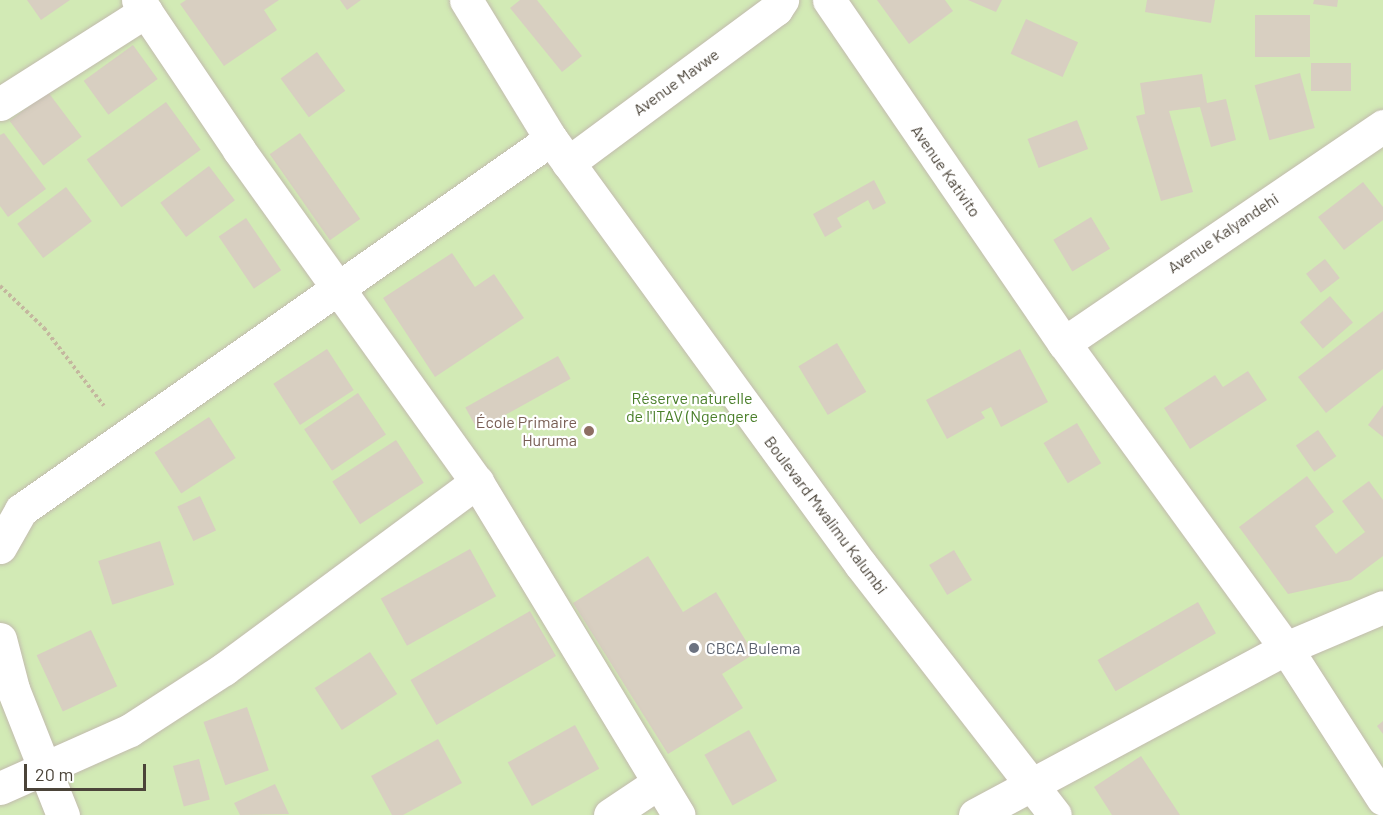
<!DOCTYPE html>
<html>
<head>
<meta charset="utf-8">
<style>
  body { margin:0 }
  #map { position:relative; width:1383px; height:815px; overflow:hidden; background:#f6f3ec; font-family:Barlow,sans-serif }
  div>[style] { position:absolute }
  .green>* { inset:0; background:#d2eab5; transform-origin:0 0 }
  .building>* { inset:0; background:#d8cfc1; transform-origin:0 0 }
  .path>* { height:4px; margin-top:-2px; transform-origin:0; background:repeating-linear-gradient(90deg,#c4b79f 0 3px,transparent 0 6px) }
  .roads { filter:drop-shadow(0 0 2px #c2bbae) drop-shadow(0 0 2px #c2bbae) }
  .minor>* { height:33px; margin:-16.5px; padding:0 16.5px; transform-origin:16.5px; border-radius:16.5px; background:#fff }
  .dots>* { width:16px; height:16px; translate:-50% -50%; box-sizing:border-box; border:3px solid #fff; border-radius:50% }
  span { translate:-50% -50%; white-space:nowrap; text-align:center; line-height:1.15; -webkit-text-stroke:4.5px #fff; paint-order:stroke }
  .street-label { font-size:16px; color:#4b4439 }
  .park-label { font-size:16px; color:#4a7f2a }
  .education-label { font-size:16px; color:#785e54 }
  .right { translate:-100% -50%; text-align:right }
  .worship-label { font-size:16px; color:#5b616d }
  .left { translate:0 -50%; text-align:left }
  .scale { position:absolute; left:24px; top:764px; width:122px; height:27px; box-sizing:border-box; border:3px solid #4b4439; border-top:0; padding-left:8px; font-size:18px; line-height:21px; white-space:nowrap; color:#4b4439; -webkit-text-stroke:4px #fff; paint-order:stroke }
</style>
</head>
<body>
<div id="map">
  <div class="green">
    <div style="left:0;top:0;width:1383px;height:815px"></div>
  </div>
  <div class="building">
    <div style="clip-path:polygon(27px 0,70px 0,41px 20px)"></div>
    <div style="clip-path:polygon(186px 0,279px 0,264px 10px,277px 30px,224px 66px,180px 4px)"></div>
    <div style="clip-path:polygon(340px 0,361px 0,347px 10px)"></div>
    <div style="clip-path:polygon(520px 0,537px 0,582px 56px,562px 72px,510px 8px)"></div>
    <div style="clip-path:polygon(877px 0,945px 0,953px 11px,909px 44px)"></div>
    <div style="clip-path:polygon(968px 0,1002px 0,996px 12px)"></div>
    <div style="clip-path:polygon(1147px 0,1215px 0,1211px 23px,1145px 12px)"></div>
    <div style="clip-path:polygon(1314px 0,1338px 0,1337px 7px,1313px 4px)"></div>
    <div style="left:1255px;top:15px;width:55px;height:42px"></div>
    <div style="left:1026px;top:19px;width:57px;height:38px;rotate:24deg"></div>
    <div style="left:133px;top:45px;width:42px;height:61px;rotate:54deg"></div>
    <div style="left:317px;top:52px;width:48px;height:45px;rotate:54deg"></div>
    <div style="left:1311px;top:63px;width:40px;height:28px"></div>
    <div style="left:1300px;top:73px;width:57px;height:47px;rotate:75deg"></div>
    <div style="clip-path:polygon(1202px 74px,1207px 103px,1226px 99px,1236px 140px,1211px 147px,1200px 107px,1169px 111px,1193px 192px,1161px 201px,1136px 116px,1145px 114px,1140px 83px)"></div>
    <div style="left:48px;top:92px;width:56px;height:48px;rotate:53deg"></div>
    <div style="left:166px;top:102px;width:59px;height:98px;rotate:54deg"></div>
    <div style="left:1077px;top:120px;width:31px;height:53px;rotate:69deg"></div>
    <div style="clip-path:polygon(4px 133px,46px 189px,8px 217px,0 206px,0 135px)"></div>
    <div style="left:300px;top:133px;width:105px;height:37px;rotate:55deg"></div>
    <div style="left:209px;top:166px;width:43px;height:61px;rotate:53deg"></div>
    <div style="clip-path:polygon(874px 180px,886px 203px,873px 210px,868px 200px,837px 218px,842px 227px,825px 237px,813px 214px)"></div>
    <div style="clip-path:polygon(1363px 182px,1383px 207px,1383px 220px,1344px 250px,1318px 217px)"></div>
    <div style="left:66px;top:187px;width:43px;height:61px;rotate:53deg"></div>
    <div style="left:1091px;top:217px;width:37px;height:44px;rotate:59deg"></div>
    <div style="left:246px;top:218px;width:63px;height:33px;rotate:56deg"></div>
    <div style="clip-path:polygon(452px 253px,475px 287px,494px 274px,524px 318px,435px 377px,383px 298px)"></div>
    <div style="left:1325px;top:259px;width:24px;height:24px;rotate:52deg"></div>
    <div style="left:1330px;top:296px;width:35px;height:40px;rotate:49deg"></div>
    <div style="clip-path:polygon(1383px 311px,1383px 369px,1326px 413px,1298px 377px)"></div>
    <div style="left:837px;top:343px;width:57px;height:45px;rotate:59deg"></div>
    <div style="left:327px;top:349px;width:49px;height:64px;rotate:57deg"></div>
    <div style="clip-path:polygon(1020px 349px,1048px 402px,1001px 427px,991px 407px,981px 412px,985px 418px,947px 439px,926px 400px)"></div>
    <div style="left:558px;top:356px;width:26px;height:106px;rotate:61deg"></div>
    <div style="clip-path:polygon(1248px 371px,1267px 400px,1190px 449px,1164px 408px,1215px 375px,1223px 387px)"></div>
    <div style="left:358px;top:393px;width:50px;height:65px;rotate:56deg"></div>
    <div style="clip-path:polygon(1383px 405px,1383px 437px,1368px 425px)"></div>
    <div style="left:209px;top:417px;width:49px;height:65px;rotate:57deg"></div>
    <div style="left:1077px;top:423px;width:47px;height:39px;rotate:59deg"></div>
    <div style="left:1318px;top:430px;width:32px;height:27px;rotate:55deg"></div>
    <div style="left:396px;top:440px;width:51px;height:76px;rotate:57deg"></div>
    <div style="clip-path:polygon(1307px 476px,1334px 512px,1315px 526px,1336px 554px,1365px 532px,1342px 501px,1369px 481px,1383px 500px,1383px 556px,1351px 580px,1288px 594px,1239px 527px)"></div>
    <div style="left:200px;top:496px;width:38px;height:25px;rotate:65deg"></div>
    <div style="left:160px;top:541px;width:46px;height:65px;rotate:72deg"></div>
    <div style="left:470px;top:549px;width:54px;height:102px;rotate:61deg"></div>
    <div style="left:954px;top:550px;width:35px;height:29px;rotate:59deg"></div>
    <div style="clip-path:polygon(648px 556px,683px 612px,716px 592px,754px 654px,722px 674px,743px 708px,668px 754px,573px 603px)"></div>
    <div style="left:1198px;top:602px;width:36px;height:116px;rotate:60deg"></div>
    <div style="left:530px;top:611px;width:52px;height:138px;rotate:60deg"></div>
    <div style="left:91px;top:630px;width:62px;height:60px;rotate:65deg"></div>
    <div style="left:370px;top:652px;width:50px;height:66px;rotate:57deg"></div>
    <div style="left:247px;top:707px;width:67px;height:46px;rotate:71deg"></div>
    <div style="clip-path:polygon(1383px 721px,1383px 734px,1377px 726px)"></div>
    <div style="left:575px;top:725px;width:50px;height:77px;rotate:61deg"></div>
    <div style="left:749px;top:730px;width:58px;height:51px;rotate:61deg"></div>
    <div style="clip-path:polygon(438px 739px,462px 783px,403px 815px,392px 815px,371px 776px)"></div>
    <div style="clip-path:polygon(1141px 756px,1180px 815px,1112px 815px,1094px 787px)"></div>
    <div style="left:199px;top:759px;width:42px;height:27px;rotate:75deg"></div>
    <div style="clip-path:polygon(275px 784px,289px 814px,240px 815px,234px 803px)"></div>
  </div>
  <div class="path">
    <div style="left:0;top:286px;width:61px;rotate:43.7deg"></div>
    <div style="left:44px;top:328px;width:98px;rotate:52.4deg"></div>
  </div>
  <div class="roads">
    <div class="minor">
      <div style="left:138px;top:0;width:181px;rotate:56deg"></div>
      <div style="left:239px;top:150px;width:408px;rotate:54.4deg"></div>
      <div style="left:477px;top:482px;width:389px;rotate:58.8deg"></div>
      <div style="left:466px;top:0;width:163px;rotate:58.6deg"></div>
      <div style="left:551px;top:139px;width:527px;rotate:53.96deg"></div>
      <div style="left:861px;top:565px;width:316px;rotate:52.2deg"></div>
      <div style="left:829px;top:0;width:416px;rotate:55.6deg"></div>
      <div style="left:1064px;top:343px;width:377px;rotate:54deg"></div>
      <div style="left:1286px;top:648px;width:179px;rotate:57.3deg"></div>
      <div style="left:0;top:104px;width:173px;rotate:-32.5deg"></div>
      <div style="left:568px;top:163px;width:259px;rotate:-36.5deg"></div>
      <div style="left:776px;top:9px;width:11px;rotate:-56deg"></div>
      <div style="left:1064px;top:343px;width:386px;rotate:-34.2deg"></div>
      <div style="left:0;top:547px;width:43px;rotate:-60.4deg"></div>
      <div style="left:21px;top:510px;width:647px;rotate:-34.99deg"></div>
      <div style="left:0;top:639px;width:52px;rotate:75.4deg"></div>
      <div style="left:13px;top:689px;width:136px;rotate:68.4deg"></div>
      <div style="left:0;top:788px;width:142px;rotate:-24deg"></div>
      <div style="left:130px;top:730px;width:112px;rotate:-33deg"></div>
      <div style="left:224px;top:669px;width:315px;rotate:-36.5deg"></div>
      <div style="left:610px;top:815px;width:58px;rotate:-33.7deg"></div>
      <div style="left:975px;top:815px;width:353px;rotate:-28.2deg"></div>
      <div style="left:1286px;top:648px;width:105px;rotate:-22.9deg"></div>
    </div>
  </div>
  <div class="dots">
    <div style="left:589px;top:431px;background:#8d6e63"></div>
    <div style="left:694px;top:648px;background:#6b7280"></div>
  </div>
  <div class="street-label">
    <span style="left:676px;top:82px;rotate:-36deg">Avenue Mavwe</span>
    <span style="left:946px;top:171px;rotate:55deg">Avenue Kativito</span>
    <span style="left:1223px;top:233px;rotate:-34deg">Avenue Kalyandehi</span>
    <span style="left:826px;top:515px;rotate:53deg">Boulevard Mwalimu Kalumbi</span>
  </div>
  <div class="park-label">
    <span style="left:692px;top:407px">Réserve naturelle<br>de l'ITAV (Ngengere</span>
  </div>
  <div class="education-label">
    <span class="right" style="left:577px;top:431px">École Primaire<br>Huruma</span>
  </div>
  <div class="worship-label">
    <span class="left" style="left:706px;top:648px">CBCA Bulema</span>
  </div>
  <div class="scale">20 m</div>
</div>
</body>
</html>
